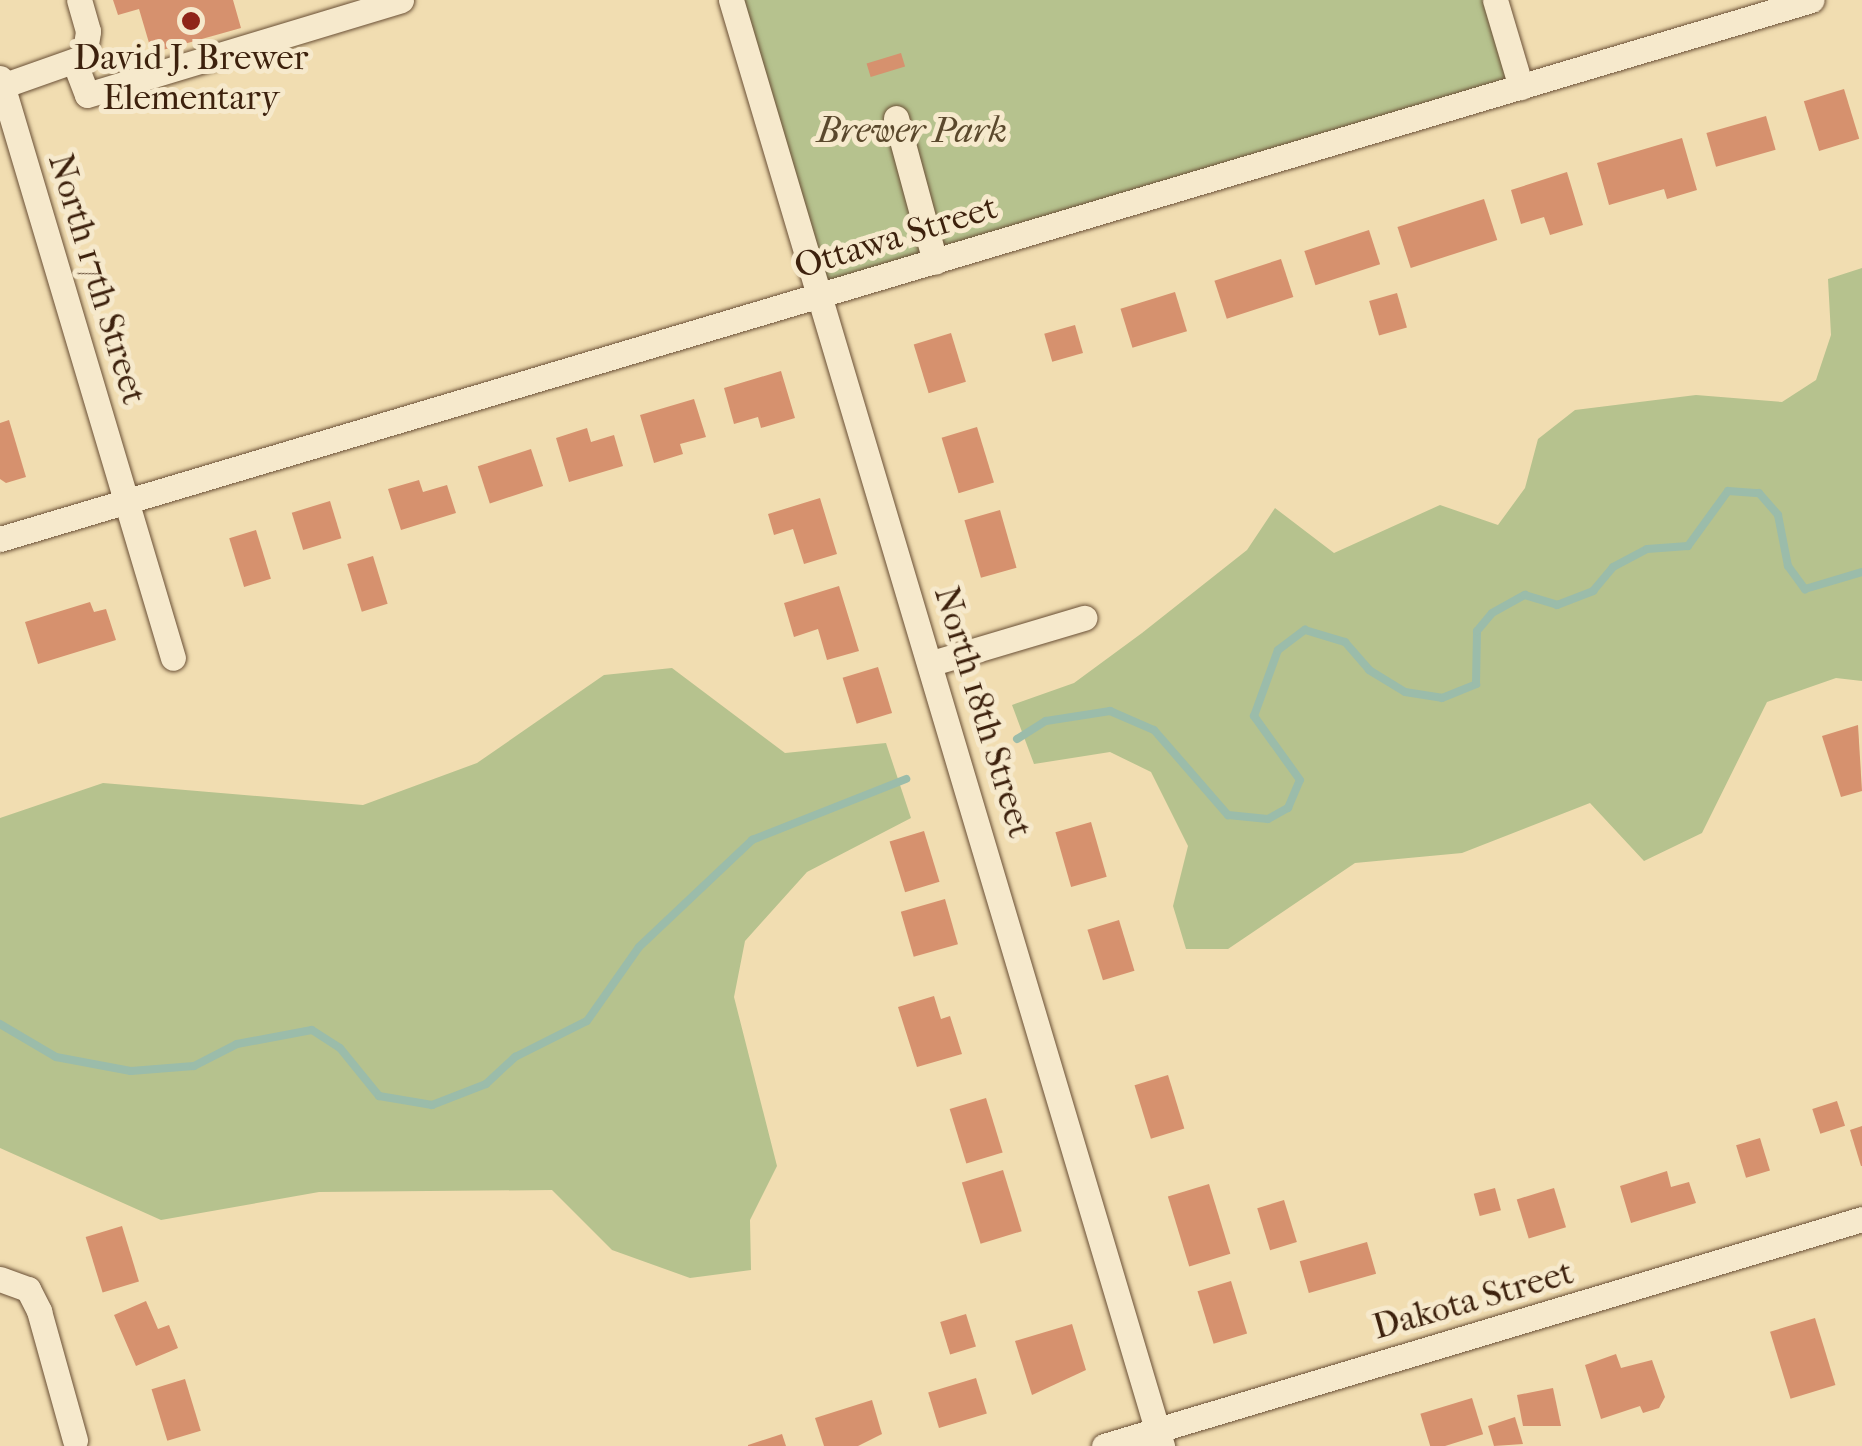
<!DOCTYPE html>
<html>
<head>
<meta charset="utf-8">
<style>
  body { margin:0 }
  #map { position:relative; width:1862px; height:1446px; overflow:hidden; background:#f1ddb1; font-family:"IM FELL French Canon",serif }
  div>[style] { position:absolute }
  .green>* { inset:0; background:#b6c28e }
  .stream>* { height:8px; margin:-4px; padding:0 4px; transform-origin:4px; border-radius:4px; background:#9bbcaa }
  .building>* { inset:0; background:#d6916e; transform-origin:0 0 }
  .roads { filter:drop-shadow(0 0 2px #6a5036) drop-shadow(0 0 2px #6a5036) }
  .minor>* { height:25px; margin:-12.5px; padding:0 12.5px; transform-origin:12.5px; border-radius:12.5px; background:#f6e9cc }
  .dots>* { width:28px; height:28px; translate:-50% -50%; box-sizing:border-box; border:5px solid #f6e9cc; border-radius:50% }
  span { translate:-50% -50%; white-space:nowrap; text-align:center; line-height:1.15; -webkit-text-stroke:10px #f6e9cc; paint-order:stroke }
  .poi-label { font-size:35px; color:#3d210d }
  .park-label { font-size:35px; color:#5b492d; font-style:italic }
  .street-label { font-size:35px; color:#3d210d }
</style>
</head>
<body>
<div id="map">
  <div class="green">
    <div style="clip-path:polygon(731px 0,1495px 0,1521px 87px,823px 295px)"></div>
    <div style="clip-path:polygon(1862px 268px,1862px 681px,1836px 678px,1767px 702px,1702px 833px,1644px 861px,1590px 803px,1462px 853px,1355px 863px,1228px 949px,1186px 949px,1173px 906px,1188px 846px,1151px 772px,1110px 752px,1034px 764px,1012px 705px,1074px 683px,1142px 633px,1247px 550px,1275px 508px,1334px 553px,1440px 505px,1498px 525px,1525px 488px,1538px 439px,1575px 410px,1696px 395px,1782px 402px,1816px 380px,1831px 335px,1828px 279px)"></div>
    <div style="clip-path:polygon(672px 668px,785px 753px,886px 743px,911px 818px,807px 872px,745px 941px,734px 997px,777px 1166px,750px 1220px,751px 1270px,690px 1278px,612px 1250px,552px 1190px,319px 1192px,161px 1220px,0 1148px,0 818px,103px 783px,363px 805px,477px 763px,604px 675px)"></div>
  </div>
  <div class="stream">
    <div style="left:1017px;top:739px;width:34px;rotate:-32deg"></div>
    <div style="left:1046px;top:721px;width:65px;rotate:-8.9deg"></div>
    <div style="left:1110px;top:711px;width:48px;rotate:23.4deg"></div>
    <div style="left:1154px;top:730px;width:113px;rotate:49deg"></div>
    <div style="left:1228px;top:815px;width:40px;rotate:5.7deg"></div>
    <div style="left:1268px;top:819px;width:23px;rotate:-29deg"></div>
    <div style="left:1288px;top:808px;width:30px;rotate:-67deg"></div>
    <div style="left:1300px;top:780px;width:79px;rotate:-125.7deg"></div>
    <div style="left:1254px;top:716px;width:70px;rotate:-70deg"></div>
    <div style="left:1278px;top:650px;width:34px;rotate:-37deg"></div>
    <div style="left:1305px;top:630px;width:42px;rotate:16.7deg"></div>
    <div style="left:1345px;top:642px;width:37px;rotate:49deg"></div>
    <div style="left:1369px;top:670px;width:42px;rotate:31.4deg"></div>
    <div style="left:1405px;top:692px;width:37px;rotate:9deg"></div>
    <div style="left:1442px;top:698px;width:37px;rotate:-22deg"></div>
    <div style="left:1476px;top:684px;width:53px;rotate:-88.9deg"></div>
    <div style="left:1477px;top:631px;width:23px;rotate:-50deg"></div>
    <div style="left:1492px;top:613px;width:38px;rotate:-29deg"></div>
    <div style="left:1525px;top:595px;width:34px;rotate:17deg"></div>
    <div style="left:1557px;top:605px;width:39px;rotate:-21deg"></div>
    <div style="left:1593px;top:591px;width:31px;rotate:-50deg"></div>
    <div style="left:1613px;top:567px;width:38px;rotate:-28deg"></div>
    <div style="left:1647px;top:549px;width:41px;rotate:-4.2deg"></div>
    <div style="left:1688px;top:546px;width:68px;rotate:-54deg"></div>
    <div style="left:1728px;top:491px;width:31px;rotate:4deg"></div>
    <div style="left:1759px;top:493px;width:29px;rotate:49deg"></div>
    <div style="left:1778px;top:515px;width:52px;rotate:78.9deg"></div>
    <div style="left:1788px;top:566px;width:29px;rotate:54deg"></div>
    <div style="left:1805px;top:589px;width:59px;rotate:-16.6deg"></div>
    <div style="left:0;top:1024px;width:65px;rotate:30.5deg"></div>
    <div style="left:56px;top:1057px;width:76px;rotate:10.6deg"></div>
    <div style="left:131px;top:1071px;width:63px;rotate:-4.5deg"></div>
    <div style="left:194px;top:1066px;width:48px;rotate:-27.1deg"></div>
    <div style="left:237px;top:1044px;width:76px;rotate:-10.6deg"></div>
    <div style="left:312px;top:1030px;width:33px;rotate:33deg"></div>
    <div style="left:340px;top:1048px;width:62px;rotate:50.9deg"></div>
    <div style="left:379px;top:1096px;width:54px;rotate:9.6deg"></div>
    <div style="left:432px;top:1105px;width:58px;rotate:-21.3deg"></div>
    <div style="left:486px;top:1084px;width:40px;rotate:-43deg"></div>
    <div style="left:515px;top:1057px;width:80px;rotate:-26.6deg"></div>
    <div style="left:587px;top:1021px;width:90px;rotate:-54.9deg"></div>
    <div style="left:639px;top:947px;width:156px;rotate:-43.4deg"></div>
    <div style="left:752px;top:840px;width:166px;rotate:-21.6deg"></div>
  </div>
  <div class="building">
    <div style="clip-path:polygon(113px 0,233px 0,241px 28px,152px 53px,139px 9px,118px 15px)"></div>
    <div style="left:901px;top:53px;width:14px;height:36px;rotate:73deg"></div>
    <div style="left:1844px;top:89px;width:52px;height:42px;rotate:73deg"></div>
    <div style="left:1766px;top:116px;width:35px;height:62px;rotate:74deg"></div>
    <div style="clip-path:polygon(1682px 138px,1697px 190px,1667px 199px,1664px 189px,1609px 205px,1597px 163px)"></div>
    <div style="clip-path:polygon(1567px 172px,1583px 225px,1550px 235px,1544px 217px,1521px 224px,1511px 190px)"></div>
    <div style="left:1484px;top:199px;width:43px;height:91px;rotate:72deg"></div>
    <div style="left:1369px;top:230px;width:36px;height:68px;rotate:72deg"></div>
    <div style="left:1281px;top:259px;width:40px;height:70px;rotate:72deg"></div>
    <div style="left:1175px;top:292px;width:41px;height:57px;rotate:73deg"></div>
    <div style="left:1397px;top:293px;width:36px;height:29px;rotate:74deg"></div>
    <div style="left:1075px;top:325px;width:29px;height:32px;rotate:74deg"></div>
    <div style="left:951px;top:333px;width:51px;height:39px;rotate:73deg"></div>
    <div style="clip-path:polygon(781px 371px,795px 418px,761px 428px,758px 417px,734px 424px,724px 388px)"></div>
    <div style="clip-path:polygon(694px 399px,706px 437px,680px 444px,683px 454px,654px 463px,640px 415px)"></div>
    <div style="clip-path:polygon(9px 420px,26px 477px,6px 483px,0 479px,0 423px)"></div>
    <div style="left:977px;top:427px;width:58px;height:37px;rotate:73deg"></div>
    <div style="clip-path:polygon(587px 428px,591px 442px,614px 435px,623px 466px,569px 482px,556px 438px)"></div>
    <div style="left:531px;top:449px;width:39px;height:56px;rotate:72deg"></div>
    <div style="clip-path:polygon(419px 480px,423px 492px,447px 485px,456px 513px,401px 530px,388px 489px)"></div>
    <div style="clip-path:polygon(820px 498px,837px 554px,804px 564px,793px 529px,774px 535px,768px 514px)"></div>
    <div style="left:330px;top:501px;width:39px;height:40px;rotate:73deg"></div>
    <div style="left:1000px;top:510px;width:60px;height:37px;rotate:74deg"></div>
    <div style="left:256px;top:530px;width:51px;height:28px;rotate:73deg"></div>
    <div style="left:373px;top:556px;width:50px;height:27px;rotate:73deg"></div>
    <div style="clip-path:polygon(839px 586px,859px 651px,827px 660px,818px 629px,794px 637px,784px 603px)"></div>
    <div style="clip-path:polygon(90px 602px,94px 612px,106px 609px,116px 640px,38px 664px,25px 622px)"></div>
    <div style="left:878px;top:667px;width:48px;height:37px;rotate:73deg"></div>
    <div style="clip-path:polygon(1858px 725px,1862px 791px,1841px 797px,1822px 736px)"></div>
    <div style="left:1091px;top:822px;width:57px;height:37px;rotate:74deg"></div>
    <div style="left:924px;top:831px;width:53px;height:36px;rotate:73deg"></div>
    <div style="left:945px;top:899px;width:47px;height:46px;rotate:74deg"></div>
    <div style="left:1119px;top:920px;width:53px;height:33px;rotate:73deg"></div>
    <div style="clip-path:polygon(934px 996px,941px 1019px,950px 1016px,962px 1054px,917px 1067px,898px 1007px)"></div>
    <div style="left:1168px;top:1075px;width:56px;height:35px;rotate:73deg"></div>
    <div style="left:986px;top:1098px;width:57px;height:38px;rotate:73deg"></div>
    <div style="left:1837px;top:1101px;width:26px;height:26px;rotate:72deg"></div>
    <div style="clip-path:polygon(1862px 1126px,1862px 1166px,1861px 1166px,1850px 1130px)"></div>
    <div style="left:1760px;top:1138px;width:34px;height:25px;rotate:73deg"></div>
    <div style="left:1003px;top:1170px;width:64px;height:43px;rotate:73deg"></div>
    <div style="clip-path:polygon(1667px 1171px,1671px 1187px,1689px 1182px,1696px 1203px,1631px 1223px,1620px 1186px)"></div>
    <div style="left:1209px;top:1184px;width:73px;height:43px;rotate:73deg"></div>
    <div style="left:1495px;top:1188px;width:23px;height:22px;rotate:75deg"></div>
    <div style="left:1554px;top:1188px;width:41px;height:39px;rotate:73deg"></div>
    <div style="left:1284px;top:1200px;width:44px;height:28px;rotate:73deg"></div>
    <div style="left:122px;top:1226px;width:58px;height:38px;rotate:73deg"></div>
    <div style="left:1367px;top:1242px;width:33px;height:70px;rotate:74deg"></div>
    <div style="left:1231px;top:1281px;width:55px;height:35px;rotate:73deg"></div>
    <div style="clip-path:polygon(146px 1301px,158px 1329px,169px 1325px,178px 1348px,136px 1366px,114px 1315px)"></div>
    <div style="left:966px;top:1314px;width:34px;height:27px;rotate:73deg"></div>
    <div style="left:1815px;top:1318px;width:70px;height:47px;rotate:73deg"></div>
    <div style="clip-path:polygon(1072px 1324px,1086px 1370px,1032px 1395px,1015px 1341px)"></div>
    <div style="clip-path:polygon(1616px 1354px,1621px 1368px,1652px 1360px,1665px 1397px,1659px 1408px,1643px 1413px,1640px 1406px,1601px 1419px,1585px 1365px)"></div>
    <div style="left:976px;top:1378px;width:37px;height:50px;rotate:73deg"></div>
    <div style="left:185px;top:1379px;width:54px;height:35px;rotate:73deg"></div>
    <div style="clip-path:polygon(1553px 1388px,1561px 1426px,1523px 1426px,1517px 1395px)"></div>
    <div style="left:1472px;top:1398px;width:38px;height:54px;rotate:73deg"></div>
    <div style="clip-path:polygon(872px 1400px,882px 1434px,858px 1446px,824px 1446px,815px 1418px)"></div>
    <div style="clip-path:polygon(1515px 1417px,1523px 1444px,1494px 1446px,1488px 1426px)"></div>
    <div style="clip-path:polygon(782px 1434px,786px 1446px,748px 1446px,748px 1445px)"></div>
  </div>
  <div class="roads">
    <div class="minor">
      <div style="left:731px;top:0;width:1509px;rotate:73.4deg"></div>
      <div style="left:1495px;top:0;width:91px;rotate:73.4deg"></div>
      <div style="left:74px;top:61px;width:36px;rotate:69deg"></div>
      <div style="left:87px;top:95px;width:328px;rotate:-16.8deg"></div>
      <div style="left:0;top:78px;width:605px;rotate:73.39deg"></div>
      <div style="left:2px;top:86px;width:87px;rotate:-19.5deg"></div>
      <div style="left:84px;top:57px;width:26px;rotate:-81deg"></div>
      <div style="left:88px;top:31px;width:32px;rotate:-106deg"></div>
      <div style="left:896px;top:118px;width:149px;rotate:74.8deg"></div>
      <div style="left:0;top:539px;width:1890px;rotate:-16.57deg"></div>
      <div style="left:932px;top:663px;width:159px;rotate:-16.5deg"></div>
      <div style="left:0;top:1279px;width:30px;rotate:20deg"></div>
      <div style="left:28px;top:1289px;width:25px;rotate:63deg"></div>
      <div style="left:39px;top:1311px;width:134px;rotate:74.4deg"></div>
      <div style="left:1104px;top:1446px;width:791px;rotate:-16.67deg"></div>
    </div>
  </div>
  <div class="dots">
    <div style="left:191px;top:21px;background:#8f2418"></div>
  </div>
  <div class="poi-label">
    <span style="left:191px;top:78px">David J. Brewer<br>Elementary</span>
  </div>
  <div class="park-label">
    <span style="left:912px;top:131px">Brewer Park</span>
  </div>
  <div class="street-label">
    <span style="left:896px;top:237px;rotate:-17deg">Ottawa Street</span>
    <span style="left:97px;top:279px;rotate:73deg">North 17th Street</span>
    <span style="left:983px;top:712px;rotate:73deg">North 18th Street</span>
    <span style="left:1473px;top:1300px;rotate:-16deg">Dakota Street</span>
  </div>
</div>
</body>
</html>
